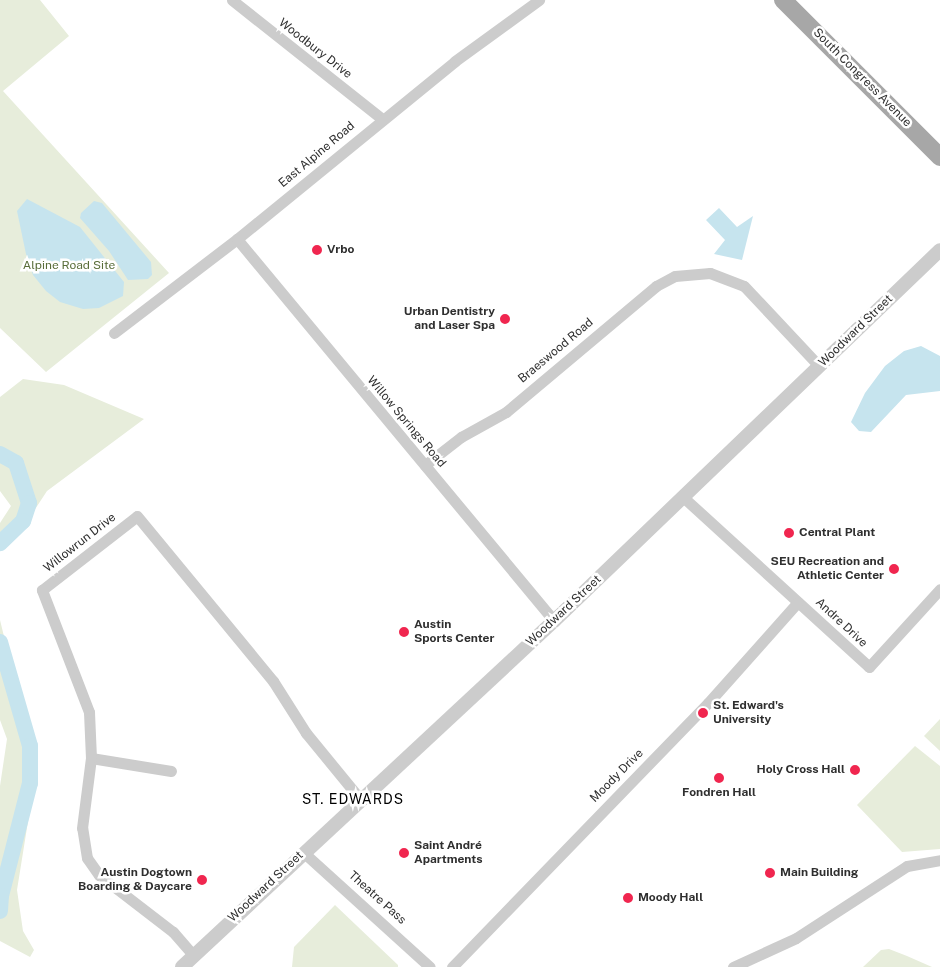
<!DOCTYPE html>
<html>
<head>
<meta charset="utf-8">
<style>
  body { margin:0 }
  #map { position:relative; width:940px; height:967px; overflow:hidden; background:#fff; font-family:"Public Sans",sans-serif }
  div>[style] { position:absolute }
  .green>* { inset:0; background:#e7eddb }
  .water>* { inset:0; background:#c6e4ee }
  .river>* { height:16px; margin:-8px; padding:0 8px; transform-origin:8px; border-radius:8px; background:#c6e4ee }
  .minor>* { height:11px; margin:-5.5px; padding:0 5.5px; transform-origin:5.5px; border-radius:5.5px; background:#ccc }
  .tertiary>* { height:14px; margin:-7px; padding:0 7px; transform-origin:7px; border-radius:7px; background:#ccc }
  .primary>* { height:18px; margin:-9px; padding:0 9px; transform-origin:9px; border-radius:9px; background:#a7a7a7 }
  .dots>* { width:14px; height:14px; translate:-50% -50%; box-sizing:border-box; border:2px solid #fff; border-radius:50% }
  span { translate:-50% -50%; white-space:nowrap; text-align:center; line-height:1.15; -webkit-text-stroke:5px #fff; paint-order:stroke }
  .street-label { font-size:12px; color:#2f2f2f }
  .poi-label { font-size:12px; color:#2f2f2f; font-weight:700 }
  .left { translate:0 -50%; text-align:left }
  .right { translate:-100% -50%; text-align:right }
  .park-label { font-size:12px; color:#586d39 }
  .neighbourhood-label { font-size:14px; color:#000; letter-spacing:1px }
</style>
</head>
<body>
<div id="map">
  <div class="green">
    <div style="clip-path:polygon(0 0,40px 0,69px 36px,3px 91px,169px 273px,46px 372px,0 328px)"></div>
    <div style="clip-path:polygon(23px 379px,64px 385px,144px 419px,47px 491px,24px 526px,0 548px,0 523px,11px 506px,0 491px,0 397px)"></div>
    <div style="clip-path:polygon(0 620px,33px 755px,34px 784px,17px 890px,23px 931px,34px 950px,30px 957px,0 941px,0 786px,7px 739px,0 720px)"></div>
    <div style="clip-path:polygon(940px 719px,940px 751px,924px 736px)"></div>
    <div style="clip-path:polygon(915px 746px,940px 766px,940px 849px,902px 852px,857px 805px)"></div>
    <div style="clip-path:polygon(335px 905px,398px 965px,398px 967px,292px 967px,294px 947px)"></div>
    <div style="clip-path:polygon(889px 949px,907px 956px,932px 967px,863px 967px,881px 950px)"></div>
  </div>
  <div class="water">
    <div style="clip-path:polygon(27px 199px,80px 227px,124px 282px,123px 296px,99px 308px,83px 309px,60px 302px,46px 291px,33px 275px,26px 254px,17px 211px)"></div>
    <div style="clip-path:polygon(94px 201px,102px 203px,151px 262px,152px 275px,148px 279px,128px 280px,109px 251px,80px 218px,81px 213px)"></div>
    <div style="clip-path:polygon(719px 208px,737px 227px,753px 216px,742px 260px,714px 254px,725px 240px,706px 220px)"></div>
    <div style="clip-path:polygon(921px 346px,940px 356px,940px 391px,906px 395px,871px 432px,859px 431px,851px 422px,865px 393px,885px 366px,904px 351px)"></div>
  </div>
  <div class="river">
    <div style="left:0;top:454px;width:18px;rotate:29deg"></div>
    <div style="left:16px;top:463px;width:42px;rotate:72deg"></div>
    <div style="left:29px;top:503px;width:19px;rotate:108deg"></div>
    <div style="left:23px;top:521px;width:32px;rotate:136deg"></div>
    <div style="left:0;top:642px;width:108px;rotate:73.9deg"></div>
    <div style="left:30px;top:746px;width:37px;rotate:90deg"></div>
    <div style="left:30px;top:783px;width:117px;rotate:104.4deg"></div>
    <div style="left:1px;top:896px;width:15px;rotate:94deg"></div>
  </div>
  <div class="minor">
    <div style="left:232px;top:0;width:191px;rotate:38.4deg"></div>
    <div style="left:237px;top:239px;width:496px;rotate:50.3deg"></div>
    <div style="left:114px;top:333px;width:155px;rotate:-37.4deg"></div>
    <div style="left:237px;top:239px;width:281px;rotate:-39.2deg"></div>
    <div style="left:455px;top:61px;width:104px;rotate:-36deg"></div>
    <div style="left:425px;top:465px;width:46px;rotate:-37.9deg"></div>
    <div style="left:461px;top:437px;width:51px;rotate:-29.1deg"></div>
    <div style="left:506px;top:412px;width:196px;rotate:-40deg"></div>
    <div style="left:656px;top:286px;width:21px;rotate:-28deg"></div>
    <div style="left:675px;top:276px;width:35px;rotate:-5deg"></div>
    <div style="left:710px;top:273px;width:36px;rotate:21deg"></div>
    <div style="left:744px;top:286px;width:110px;rotate:46.8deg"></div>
    <div style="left:683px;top:497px;width:252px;rotate:42.4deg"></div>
    <div style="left:869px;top:667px;width:105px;rotate:-47.7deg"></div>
    <div style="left:91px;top:758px;width:81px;rotate:9.2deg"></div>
    <div style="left:303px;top:852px;width:171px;rotate:42.2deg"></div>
    <div style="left:194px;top:956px;width:32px;rotate:-131deg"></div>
    <div style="left:173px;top:932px;width:93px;rotate:-142.4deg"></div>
    <div style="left:99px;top:875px;width:21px;rotate:-125deg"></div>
    <div style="left:87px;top:858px;width:30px;rotate:-99deg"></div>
    <div style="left:82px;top:828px;width:71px;rotate:-82.7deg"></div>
    <div style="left:91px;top:758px;width:46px;rotate:-92.5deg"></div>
    <div style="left:89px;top:712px;width:131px;rotate:-111.1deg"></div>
    <div style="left:42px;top:590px;width:120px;rotate:-37.9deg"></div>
    <div style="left:137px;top:516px;width:214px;rotate:50.5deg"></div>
    <div style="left:273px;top:681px;width:62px;rotate:57.6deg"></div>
    <div style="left:306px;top:733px;width:85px;rotate:50.7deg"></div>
    <div style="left:452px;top:967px;width:368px;rotate:-45.9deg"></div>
    <div style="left:708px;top:703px;width:135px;rotate:-48.3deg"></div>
    <div style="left:733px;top:967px;width:69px;rotate:-24.7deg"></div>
    <div style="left:796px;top:938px;width:132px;rotate:-33deg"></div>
    <div style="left:907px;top:866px;width:34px;rotate:-10deg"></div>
  </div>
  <div class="tertiary">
    <div style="left:182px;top:967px;width:508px;rotate:-42.93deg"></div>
    <div style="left:554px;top:621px;width:535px;rotate:-43.86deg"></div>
  </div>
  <div class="primary">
    <div style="left:783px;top:0;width:222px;rotate:45deg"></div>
  </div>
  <div class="dots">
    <div style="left:317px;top:250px;background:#f0264f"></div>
    <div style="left:505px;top:319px;background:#f0264f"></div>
    <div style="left:789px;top:533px;background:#f0264f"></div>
    <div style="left:894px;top:569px;background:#f0264f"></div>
    <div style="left:404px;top:632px;background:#f0264f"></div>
    <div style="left:703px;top:713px;background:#f0264f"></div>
    <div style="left:855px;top:770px;background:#f0264f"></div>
    <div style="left:719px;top:778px;background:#f0264f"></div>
    <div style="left:404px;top:853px;background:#f0264f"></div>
    <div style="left:770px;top:873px;background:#f0264f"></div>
    <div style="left:202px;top:880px;background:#f0264f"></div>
    <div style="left:628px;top:898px;background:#f0264f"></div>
  </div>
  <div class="street-label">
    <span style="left:315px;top:49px;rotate:38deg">Woodbury Drive</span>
    <span style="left:862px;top:78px;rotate:45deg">South Congress Avenue</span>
    <span style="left:317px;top:155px;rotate:-40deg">East Alpine Road</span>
    <span style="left:856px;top:331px;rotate:-44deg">Woodward Street</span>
    <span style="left:556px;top:351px;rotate:-40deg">Braeswood Road</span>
    <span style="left:406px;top:422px;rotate:50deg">Willow Springs Road</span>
    <span style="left:80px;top:543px;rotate:-38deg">Willowrun Drive</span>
    <span style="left:564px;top:611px;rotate:-43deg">Woodward Street</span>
    <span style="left:841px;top:623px;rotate:43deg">Andre Drive</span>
    <span style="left:617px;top:776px;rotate:-45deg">Moody Drive</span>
    <span style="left:266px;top:887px;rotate:-43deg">Woodward Street</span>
    <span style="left:377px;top:898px;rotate:42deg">Theatre Pass</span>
  </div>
  <div class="poi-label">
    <span class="left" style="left:327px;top:250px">Vrbo</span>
    <span class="right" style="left:495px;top:319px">Urban Dentistry<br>and Laser Spa</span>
    <span class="left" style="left:799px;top:533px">Central Plant</span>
    <span class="right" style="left:884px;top:569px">SEU Recreation and<br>Athletic Center</span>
    <span class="left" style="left:414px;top:632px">Austin<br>Sports Center</span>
    <span class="left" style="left:713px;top:713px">St. Edward's<br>University</span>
    <span class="right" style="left:845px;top:770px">Holy Cross Hall</span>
    <span style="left:719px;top:793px">Fondren Hall</span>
    <span class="left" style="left:414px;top:853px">Saint André<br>Apartments</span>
    <span class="right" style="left:192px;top:880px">Austin Dogtown<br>Boarding &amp; Daycare</span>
    <span class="left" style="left:780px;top:873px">Main Building</span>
    <span class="left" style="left:638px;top:898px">Moody Hall</span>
  </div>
  <div class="park-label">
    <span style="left:69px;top:266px">Alpine Road Site</span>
  </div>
  <div class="neighbourhood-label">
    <span style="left:353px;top:799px">ST. EDWARDS</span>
  </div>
</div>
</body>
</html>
